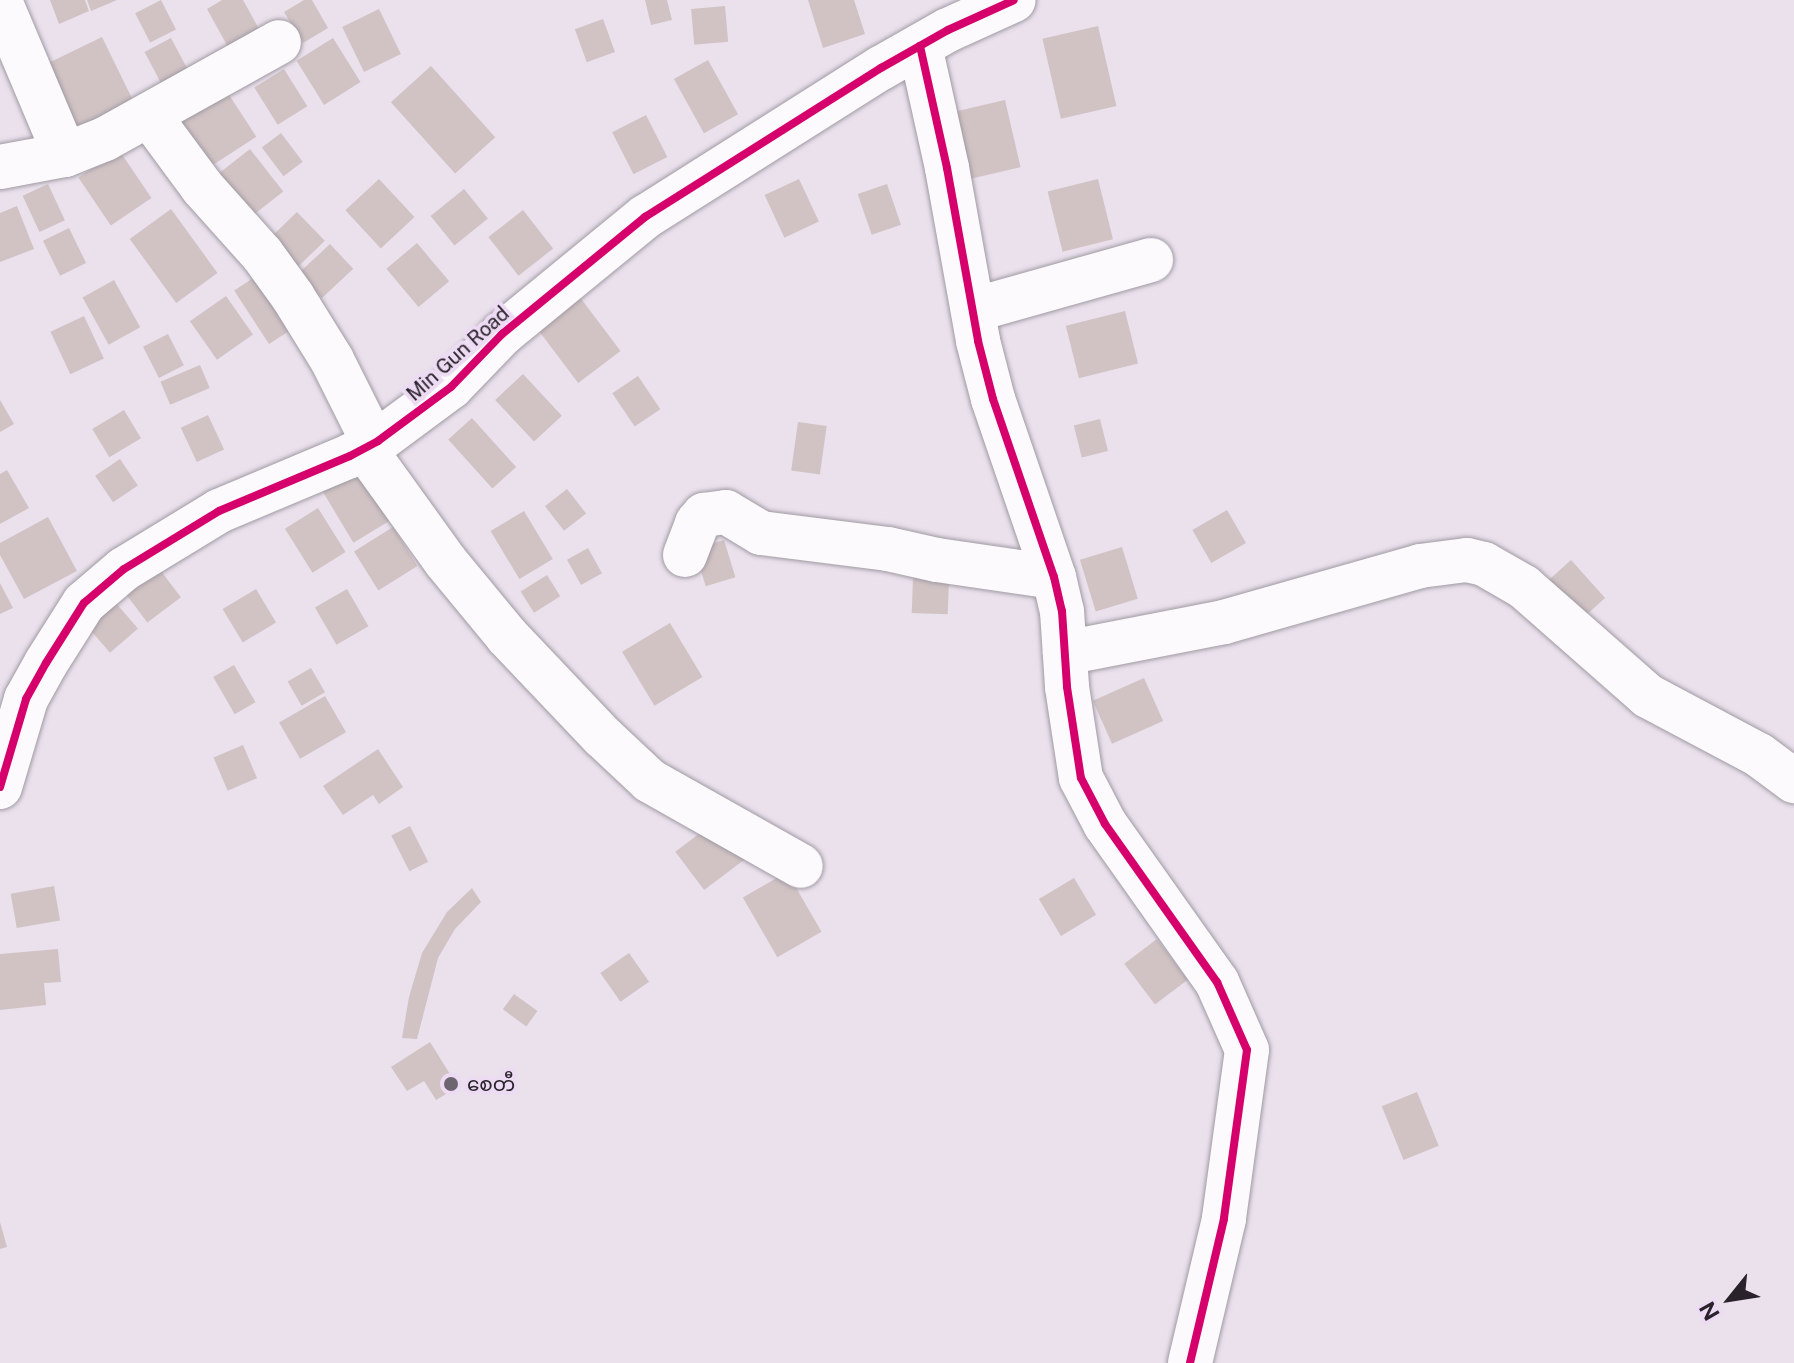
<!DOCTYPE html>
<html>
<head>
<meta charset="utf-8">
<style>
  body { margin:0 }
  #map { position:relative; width:1794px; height:1363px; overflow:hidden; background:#eae1ed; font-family:"Public Sans","Noto Sans Myanmar",sans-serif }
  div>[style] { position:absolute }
  .building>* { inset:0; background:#d1c3c4; transform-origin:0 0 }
  .roads { filter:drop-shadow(0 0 2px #a09aa3) drop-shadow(0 0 2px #a09aa3) }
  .minor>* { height:44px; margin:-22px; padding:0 22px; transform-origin:22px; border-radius:22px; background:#fcfafc }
  .cycleway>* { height:8px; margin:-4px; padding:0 4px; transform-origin:4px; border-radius:4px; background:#d6006c }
  .dots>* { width:22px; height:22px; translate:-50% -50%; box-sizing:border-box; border:4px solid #eddbf3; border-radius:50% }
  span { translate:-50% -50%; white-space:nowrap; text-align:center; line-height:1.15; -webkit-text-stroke:8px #eddbf3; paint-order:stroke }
  .street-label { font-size:20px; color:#29222b }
  .poi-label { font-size:20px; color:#29222b }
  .left { translate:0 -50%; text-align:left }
  .north { position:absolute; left:1690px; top:1259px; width:80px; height:80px; -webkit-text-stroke:6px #eddbf3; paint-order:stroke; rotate:240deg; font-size:22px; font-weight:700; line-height:32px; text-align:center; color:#29222b }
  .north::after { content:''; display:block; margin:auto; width:28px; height:36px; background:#29222b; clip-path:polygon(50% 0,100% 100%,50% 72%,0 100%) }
</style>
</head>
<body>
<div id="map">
  <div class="building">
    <div style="clip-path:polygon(50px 0,85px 0,89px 11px,59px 24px)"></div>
    <div style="clip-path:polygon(87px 0,117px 0,91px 11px)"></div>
    <div style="left:161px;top:0;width:33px;height:29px;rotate:63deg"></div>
    <div style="clip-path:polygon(222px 0,243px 0,259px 29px,228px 47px,207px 9px)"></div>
    <div style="clip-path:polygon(304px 0,312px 0,328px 28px,303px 43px,284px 12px)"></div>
    <div style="clip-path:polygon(645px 0,667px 0,672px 20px,651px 25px)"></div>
    <div style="clip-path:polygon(808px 0,854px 0,865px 34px,823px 48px)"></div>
    <div style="left:725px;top:6px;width:36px;height:34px;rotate:85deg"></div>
    <div style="left:379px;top:9px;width:50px;height:41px;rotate:64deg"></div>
    <div style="left:603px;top:19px;width:35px;height:30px;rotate:70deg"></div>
    <div style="left:1098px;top:26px;width:82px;height:57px;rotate:77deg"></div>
    <div style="left:102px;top:37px;width:73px;height:71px;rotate:64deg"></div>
    <div style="left:171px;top:38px;width:41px;height:30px;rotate:62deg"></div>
    <div style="left:333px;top:38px;width:52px;height:43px;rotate:58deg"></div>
    <div style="left:708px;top:60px;width:62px;height:39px;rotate:61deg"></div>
    <div style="left:431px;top:66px;width:96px;height:54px;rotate:48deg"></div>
    <div style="left:284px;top:69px;width:44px;height:35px;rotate:58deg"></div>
    <div style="left:222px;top:84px;width:63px;height:62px;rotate:57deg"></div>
    <div style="left:1005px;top:100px;width:69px;height:52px;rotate:77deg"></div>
    <div style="left:646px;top:115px;width:47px;height:38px;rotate:63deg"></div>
    <div style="left:281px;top:133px;width:36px;height:24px;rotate:53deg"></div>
    <div style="left:250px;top:149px;width:54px;height:41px;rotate:52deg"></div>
    <div style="left:119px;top:150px;width:58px;height:49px;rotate:56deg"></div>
    <div style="left:379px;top:179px;width:52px;height:46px;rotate:47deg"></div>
    <div style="left:799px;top:179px;width:47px;height:38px;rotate:65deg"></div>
    <div style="left:1098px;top:179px;width:62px;height:52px;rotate:76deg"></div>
    <div style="left:48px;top:184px;width:40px;height:28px;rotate:65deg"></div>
    <div style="left:887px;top:184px;width:43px;height:31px;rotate:71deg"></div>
    <div style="left:464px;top:189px;width:38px;height:43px;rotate:51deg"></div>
    <div style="clip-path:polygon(17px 206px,34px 249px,0 262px,0 213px)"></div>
    <div style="left:171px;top:209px;width:79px;height:51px;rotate:54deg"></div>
    <div style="left:523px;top:210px;width:49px;height:44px;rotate:52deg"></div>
    <div style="left:297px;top:212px;width:40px;height:43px;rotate:46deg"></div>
    <div style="left:69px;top:228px;width:39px;height:29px;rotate:64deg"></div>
    <div style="left:417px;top:243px;width:50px;height:40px;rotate:50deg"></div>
    <div style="left:330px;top:244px;width:34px;height:43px;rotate:47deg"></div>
    <div style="left:261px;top:273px;width:64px;height:32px;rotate:57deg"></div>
    <div style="left:114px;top:280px;width:54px;height:36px;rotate:61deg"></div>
    <div style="left:226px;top:296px;width:47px;height:44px;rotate:55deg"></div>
    <div style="left:579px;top:296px;width:69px;height:53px;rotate:53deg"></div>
    <div style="left:1125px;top:311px;width:54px;height:61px;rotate:76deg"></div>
    <div style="left:84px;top:316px;width:47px;height:37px;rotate:65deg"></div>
    <div style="left:168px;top:334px;width:35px;height:28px;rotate:63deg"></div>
    <div style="left:200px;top:365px;width:25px;height:43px;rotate:67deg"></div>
    <div style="left:523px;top:374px;width:57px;height:38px;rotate:47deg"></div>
    <div style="left:638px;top:376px;width:40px;height:31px;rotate:56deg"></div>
    <div style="clip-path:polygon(0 400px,14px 424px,0 432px)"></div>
    <div style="left:124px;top:410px;width:33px;height:37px;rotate:59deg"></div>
    <div style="left:208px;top:415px;width:38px;height:30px;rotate:65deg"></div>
    <div style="left:472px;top:418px;width:66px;height:32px;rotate:48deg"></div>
    <div style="left:1100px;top:419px;width:33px;height:27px;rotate:76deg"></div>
    <div style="left:798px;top:422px;width:29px;height:49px;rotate:8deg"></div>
    <div style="left:120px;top:459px;width:32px;height:30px;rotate:56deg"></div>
    <div style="left:365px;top:461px;width:64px;height:52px;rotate:59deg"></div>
    <div style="clip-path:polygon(7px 470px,29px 508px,0 524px,0 474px)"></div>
    <div style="left:567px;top:489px;width:31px;height:28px;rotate:52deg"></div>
    <div style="left:318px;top:508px;width:52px;height:39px;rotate:58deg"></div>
    <div style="left:1227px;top:510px;width:38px;height:40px;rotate:60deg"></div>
    <div style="left:524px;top:511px;width:56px;height:39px;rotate:59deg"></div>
    <div style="clip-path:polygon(48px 517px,77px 571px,24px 599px,0 555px,0 543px)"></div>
    <div style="left:393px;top:527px;width:46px;height:46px;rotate:58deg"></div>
    <div style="left:724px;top:540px;width:39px;height:31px;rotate:73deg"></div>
    <div style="left:1122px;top:547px;width:54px;height:44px;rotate:73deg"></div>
    <div style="left:588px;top:548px;width:29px;height:24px;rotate:61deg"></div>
    <div style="left:1571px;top:560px;width:51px;height:40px;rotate:48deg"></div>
    <div style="left:158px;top:567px;width:38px;height:42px;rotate:53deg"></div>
    <div style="left:547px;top:575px;width:25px;height:31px;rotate:58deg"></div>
    <div style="left:913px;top:577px;width:36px;height:36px;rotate:2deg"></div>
    <div style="clip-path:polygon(0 583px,13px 608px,0 614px)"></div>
    <div style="left:256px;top:589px;width:39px;height:39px;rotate:59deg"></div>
    <div style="left:347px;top:589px;width:43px;height:37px;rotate:60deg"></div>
    <div style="left:115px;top:602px;width:35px;height:37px;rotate:49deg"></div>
    <div style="left:670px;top:623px;width:63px;height:56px;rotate:59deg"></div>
    <div style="left:234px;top:665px;width:43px;height:24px;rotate:60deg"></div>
    <div style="left:311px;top:668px;width:28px;height:27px;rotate:60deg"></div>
    <div style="left:1144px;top:678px;width:47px;height:56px;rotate:66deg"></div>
    <div style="left:325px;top:696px;width:42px;height:53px;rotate:60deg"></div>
    <div style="left:243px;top:745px;width:36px;height:32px;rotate:67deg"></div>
    <div style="clip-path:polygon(378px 749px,403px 787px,379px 804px,373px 795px,343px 815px,323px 786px)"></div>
    <div style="left:716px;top:821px;width:48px;height:51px;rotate:53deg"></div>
    <div style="left:410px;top:826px;width:40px;height:21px;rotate:63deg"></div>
    <div style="left:787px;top:872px;width:69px;height:51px;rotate:60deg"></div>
    <div style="left:1074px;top:878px;width:43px;height:41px;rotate:59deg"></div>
    <div style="left:54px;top:886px;width:35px;height:44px;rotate:80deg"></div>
    <div style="clip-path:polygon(472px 888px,481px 902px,455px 929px,438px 958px,417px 1039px,402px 1038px,409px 997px,422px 953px,447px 912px)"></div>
    <div style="left:1157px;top:939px;width:51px;height:41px;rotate:53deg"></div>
    <div style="clip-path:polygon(58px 949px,61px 982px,44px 983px,46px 1005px,0 1010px,0 954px)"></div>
    <div style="left:629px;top:953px;width:35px;height:35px;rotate:55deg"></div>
    <div style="left:514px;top:994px;width:29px;height:19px;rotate:36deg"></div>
    <div style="clip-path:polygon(430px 1042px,458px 1087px,436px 1100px,424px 1081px,407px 1091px,391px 1067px)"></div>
    <div style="left:1417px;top:1092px;width:58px;height:38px;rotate:68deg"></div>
    <div style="clip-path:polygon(0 1222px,7px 1247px,0 1249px)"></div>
  </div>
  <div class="roads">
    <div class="minor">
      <div style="left:0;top:1px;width:167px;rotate:67.1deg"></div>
      <div style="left:920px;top:46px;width:125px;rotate:77.5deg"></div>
      <div style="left:947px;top:168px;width:176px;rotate:79.8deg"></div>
      <div style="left:978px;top:341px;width:60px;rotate:75.5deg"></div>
      <div style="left:993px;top:399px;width:188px;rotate:71.1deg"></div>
      <div style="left:1054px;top:577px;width:35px;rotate:77deg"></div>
      <div style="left:1062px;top:611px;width:76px;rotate:86.2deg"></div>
      <div style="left:1067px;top:687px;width:92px;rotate:81.3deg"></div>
      <div style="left:1081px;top:778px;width:52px;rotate:62.4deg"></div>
      <div style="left:1105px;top:824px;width:194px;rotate:54.7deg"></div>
      <div style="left:1217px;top:982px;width:74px;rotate:66.2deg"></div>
      <div style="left:1247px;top:1050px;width:171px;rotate:97.8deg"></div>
      <div style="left:1224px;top:1219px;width:148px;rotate:103.3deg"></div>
      <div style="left:149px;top:115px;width:89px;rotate:53.6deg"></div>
      <div style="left:202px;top:187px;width:90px;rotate:48.2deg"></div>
      <div style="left:262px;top:254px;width:53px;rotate:54.2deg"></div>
      <div style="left:293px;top:297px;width:74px;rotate:58.2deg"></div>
      <div style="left:332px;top:360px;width:94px;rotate:63.4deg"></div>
      <div style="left:0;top:167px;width:66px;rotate:-10.5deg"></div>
      <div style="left:65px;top:155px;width:43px;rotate:-21.8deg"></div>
      <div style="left:105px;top:139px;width:199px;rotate:-29.1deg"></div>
      <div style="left:973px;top:310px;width:185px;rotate:-15.7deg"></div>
      <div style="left:364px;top:448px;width:140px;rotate:54.3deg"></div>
      <div style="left:446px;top:562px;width:96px;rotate:50.5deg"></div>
      <div style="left:507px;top:636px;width:139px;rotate:46.5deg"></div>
      <div style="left:603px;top:737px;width:64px;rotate:43.1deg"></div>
      <div style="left:650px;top:781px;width:173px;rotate:29.4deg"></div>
      <div style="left:685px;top:555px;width:34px;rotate:-69deg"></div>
      <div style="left:697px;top:523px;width:11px;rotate:-49deg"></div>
      <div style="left:704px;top:515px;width:22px;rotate:-8deg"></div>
      <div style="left:726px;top:512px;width:41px;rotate:31deg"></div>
      <div style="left:761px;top:533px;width:128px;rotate:7.2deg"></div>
      <div style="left:888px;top:549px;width:50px;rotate:12.7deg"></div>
      <div style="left:937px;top:560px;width:118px;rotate:8.3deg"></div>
      <div style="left:1065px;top:653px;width:162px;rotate:-11deg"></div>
      <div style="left:1224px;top:622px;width:204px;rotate:-15.9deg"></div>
      <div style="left:1420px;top:566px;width:47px;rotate:-7.3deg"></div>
      <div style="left:1467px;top:560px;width:17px;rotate:13deg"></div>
      <div style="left:1484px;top:564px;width:46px;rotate:29.9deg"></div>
      <div style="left:1524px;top:587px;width:165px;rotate:41.3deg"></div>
      <div style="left:1648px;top:696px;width:126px;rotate:28deg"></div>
      <div style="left:1759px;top:755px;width:44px;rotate:36.6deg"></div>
      <div style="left:0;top:787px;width:92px;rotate:-73.5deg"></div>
      <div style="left:26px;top:699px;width:41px;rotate:-60.9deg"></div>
      <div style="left:46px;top:663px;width:71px;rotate:-57.7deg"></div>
      <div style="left:84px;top:603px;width:52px;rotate:-40.4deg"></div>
      <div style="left:124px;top:569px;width:111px;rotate:-31.4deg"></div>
      <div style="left:219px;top:511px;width:142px;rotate:-22.8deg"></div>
      <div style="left:350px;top:456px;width:32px;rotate:-28deg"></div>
      <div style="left:378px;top:441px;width:91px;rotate:-36.5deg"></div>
      <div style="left:451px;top:387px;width:74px;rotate:-46.1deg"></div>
      <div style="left:502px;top:334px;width:185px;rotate:-39.3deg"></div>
      <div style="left:645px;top:217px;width:279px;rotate:-32.3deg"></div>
      <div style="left:881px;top:68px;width:77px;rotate:-29.6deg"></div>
      <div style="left:948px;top:30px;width:72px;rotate:-24.4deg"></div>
    </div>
  </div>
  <div class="cycleway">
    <div style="left:920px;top:46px;width:125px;rotate:77.5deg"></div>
    <div style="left:947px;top:168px;width:176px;rotate:79.8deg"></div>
    <div style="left:978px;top:341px;width:60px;rotate:75.5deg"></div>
    <div style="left:993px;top:399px;width:188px;rotate:71.1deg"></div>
    <div style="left:1054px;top:577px;width:35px;rotate:77deg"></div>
    <div style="left:1062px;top:611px;width:76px;rotate:86.2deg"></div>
    <div style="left:1067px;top:687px;width:92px;rotate:81.3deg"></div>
    <div style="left:1081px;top:778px;width:52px;rotate:62.4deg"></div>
    <div style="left:1105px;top:824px;width:194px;rotate:54.7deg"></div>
    <div style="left:1217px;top:982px;width:74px;rotate:66.2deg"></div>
    <div style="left:1247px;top:1050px;width:171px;rotate:97.8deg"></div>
    <div style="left:1224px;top:1219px;width:148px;rotate:103.3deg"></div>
    <div style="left:0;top:787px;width:92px;rotate:-73.5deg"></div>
    <div style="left:26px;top:699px;width:41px;rotate:-60.9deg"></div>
    <div style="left:46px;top:663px;width:71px;rotate:-57.7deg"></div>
    <div style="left:84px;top:603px;width:52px;rotate:-40.4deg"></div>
    <div style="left:124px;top:569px;width:111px;rotate:-31.4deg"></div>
    <div style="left:219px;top:511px;width:142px;rotate:-22.8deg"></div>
    <div style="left:350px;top:456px;width:32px;rotate:-28deg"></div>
    <div style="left:378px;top:441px;width:91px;rotate:-36.5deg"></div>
    <div style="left:451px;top:387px;width:74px;rotate:-46.1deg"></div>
    <div style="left:502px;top:334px;width:185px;rotate:-39.3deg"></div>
    <div style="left:645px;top:217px;width:279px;rotate:-32.3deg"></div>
    <div style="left:881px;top:68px;width:77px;rotate:-29.6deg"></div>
    <div style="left:948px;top:30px;width:72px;rotate:-24.4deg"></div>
  </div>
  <div class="dots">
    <div style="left:451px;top:1084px;background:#6d656f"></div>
  </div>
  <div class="street-label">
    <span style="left:458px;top:354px;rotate:-42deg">Min Gun Road</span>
  </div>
  <div class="poi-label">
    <span class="left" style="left:467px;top:1084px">စေတီ</span>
  </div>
  <div class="north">N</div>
</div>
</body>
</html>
